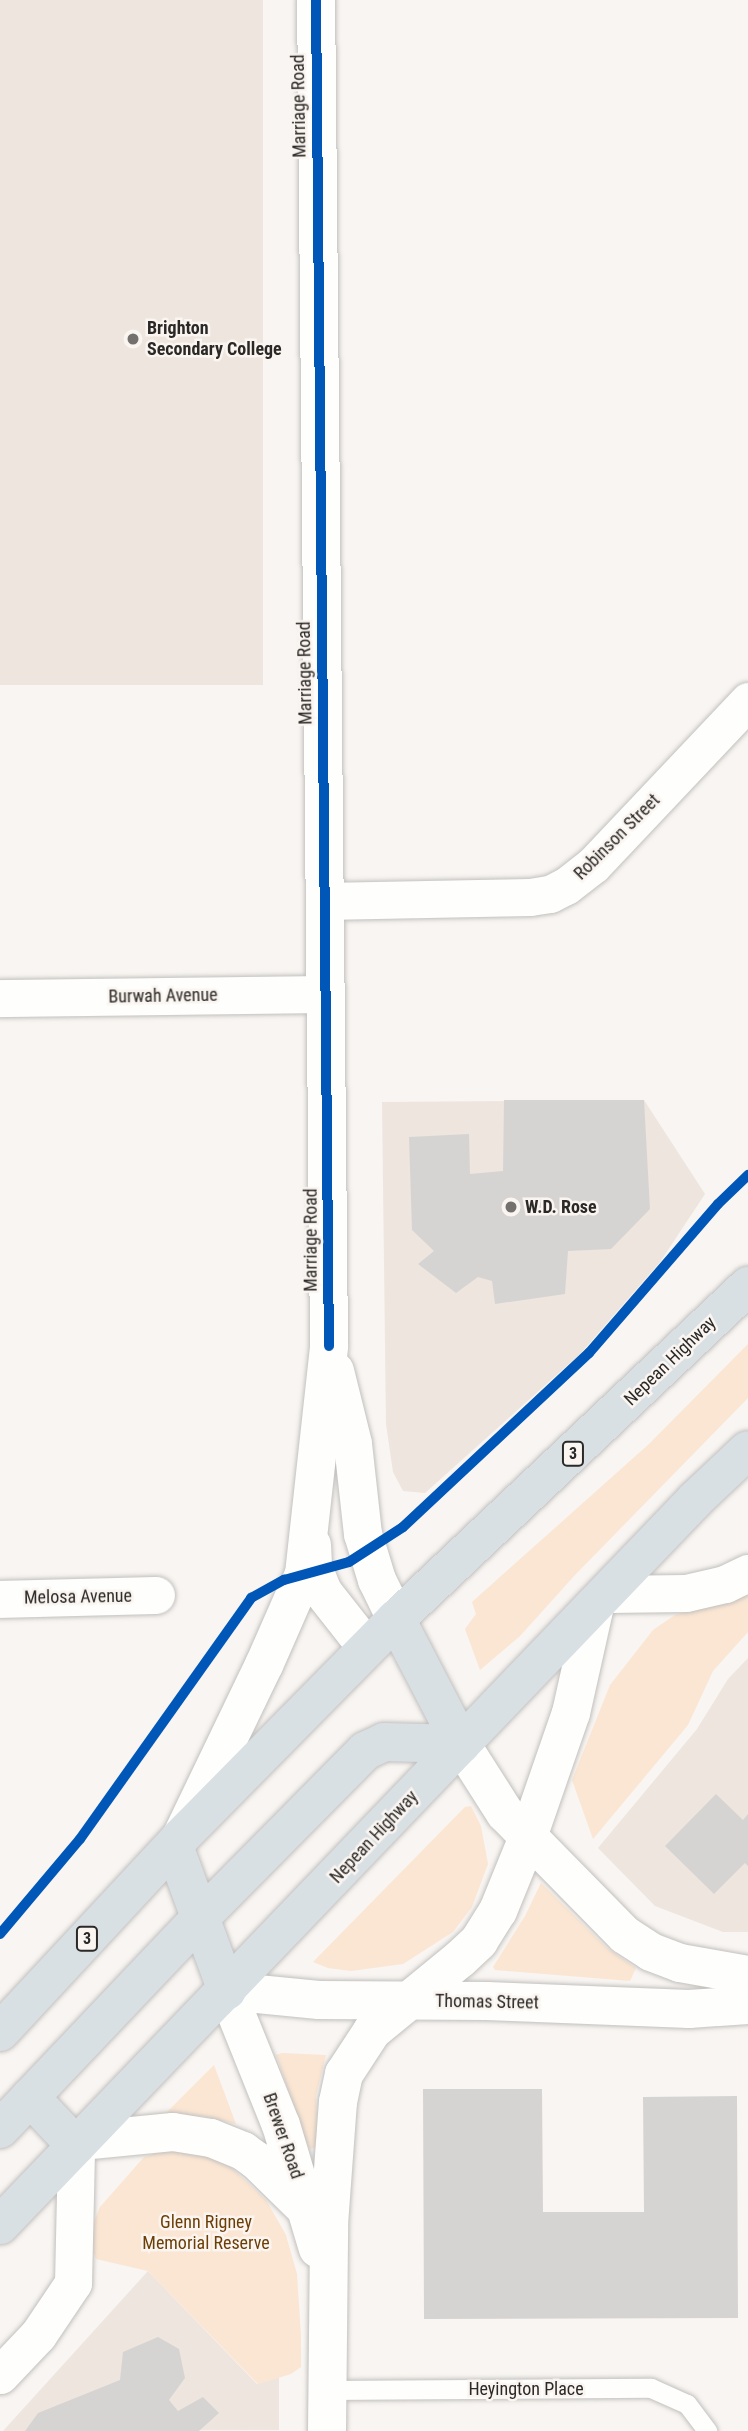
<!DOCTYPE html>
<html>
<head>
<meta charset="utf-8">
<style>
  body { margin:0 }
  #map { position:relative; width:748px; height:2431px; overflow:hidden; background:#f8f5f2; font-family:"Roboto Condensed",sans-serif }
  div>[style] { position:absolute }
  .built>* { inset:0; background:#ede5de; transform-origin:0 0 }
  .green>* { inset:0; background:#fbe6d3 }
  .building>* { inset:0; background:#d6d4d2 }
  .roads { filter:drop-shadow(0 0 2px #c2c0be) drop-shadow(0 0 2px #c2c0be) }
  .service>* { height:19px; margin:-9.5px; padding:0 9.5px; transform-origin:9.5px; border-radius:9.5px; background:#fefefd }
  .minor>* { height:37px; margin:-18.5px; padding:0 18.5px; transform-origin:18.5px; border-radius:18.5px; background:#fefefd }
  .tertiary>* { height:38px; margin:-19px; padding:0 19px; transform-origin:19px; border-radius:19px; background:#fefefd }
  .trunk>* { height:38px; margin:-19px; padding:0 19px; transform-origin:19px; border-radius:19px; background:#d8e0e4 }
  .cycleway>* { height:10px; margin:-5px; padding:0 5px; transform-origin:5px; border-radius:5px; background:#0057b8 }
  .dots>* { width:19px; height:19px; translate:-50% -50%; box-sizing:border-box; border:4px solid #faf5f0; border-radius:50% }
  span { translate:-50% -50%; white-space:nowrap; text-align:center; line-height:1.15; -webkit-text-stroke:5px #faf5f0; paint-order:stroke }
  .shield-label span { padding:2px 5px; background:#faf5f0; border:2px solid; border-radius:5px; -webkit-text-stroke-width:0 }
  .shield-label { font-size:16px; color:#2b2927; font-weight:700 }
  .street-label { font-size:18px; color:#2b2927 }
  .poi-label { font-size:18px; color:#2b2927; font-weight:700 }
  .left { translate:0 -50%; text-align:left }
  .park-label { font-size:18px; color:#6c3e05 }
</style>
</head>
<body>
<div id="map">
  <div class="built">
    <div style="left:0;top:0;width:263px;height:685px"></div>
    <div style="clip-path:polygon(644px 1100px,705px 1194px,660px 1262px,581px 1353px,425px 1493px,403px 1491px,393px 1472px,386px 1424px,382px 1102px)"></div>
    <div style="clip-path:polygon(748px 1658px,748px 1932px,723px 1932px,655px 1906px,598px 1848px,697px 1729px,728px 1679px)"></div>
    <div style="clip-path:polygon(148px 2271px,257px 2384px,279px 2377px,279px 2430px,3px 2431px)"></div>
  </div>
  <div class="green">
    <div style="clip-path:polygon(748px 1344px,748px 1398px,575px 1575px,520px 1636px,480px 1670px,465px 1629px,476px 1614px,472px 1602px,649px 1444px)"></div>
    <div style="clip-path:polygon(741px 1596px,748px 1596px,748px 1632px,713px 1671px,688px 1725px,593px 1839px,572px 1780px,610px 1685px,653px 1630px,675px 1615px)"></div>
    <div style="clip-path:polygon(471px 1806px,481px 1826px,488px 1864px,472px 1907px,453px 1932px,403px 1964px,351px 1971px,328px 1968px,313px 1962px,465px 1807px)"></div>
    <div style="clip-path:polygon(541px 1883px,608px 1949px,636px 1968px,630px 1981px,495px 1970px,493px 1967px,525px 1916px)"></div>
    <div style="clip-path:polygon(282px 2053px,326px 2055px,316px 2096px,318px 2147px,309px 2149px,276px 2055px)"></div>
    <div style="clip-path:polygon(214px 2065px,236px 2124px,202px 2116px,164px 2115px)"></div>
    <div style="clip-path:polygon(172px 2148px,203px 2153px,232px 2168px,266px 2200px,286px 2235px,297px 2274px,301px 2336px,301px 2367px,291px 2374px,258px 2384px,148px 2271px,96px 2259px,90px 2243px,93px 2224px,100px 2207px,144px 2157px)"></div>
  </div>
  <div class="building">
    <div style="clip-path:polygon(504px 1100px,644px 1100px,650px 1209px,611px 1249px,568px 1251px,565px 1294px,495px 1304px,492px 1281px,478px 1277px,456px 1293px,418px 1264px,434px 1251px,412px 1230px,409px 1137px,469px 1134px,470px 1174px,503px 1171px)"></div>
    <div style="clip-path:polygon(716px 1794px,743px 1820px,748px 1814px,748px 1866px,745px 1863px,714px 1894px,665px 1846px)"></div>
    <div style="clip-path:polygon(423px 2089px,542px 2089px,543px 2212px,644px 2212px,643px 2097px,737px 2096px,738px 2318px,424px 2319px)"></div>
    <div style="clip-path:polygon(158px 2337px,179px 2349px,185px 2378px,169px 2400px,178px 2411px,203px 2397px,219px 2413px,199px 2431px,25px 2431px,38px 2413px,120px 2380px,123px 2352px)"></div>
  </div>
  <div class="roads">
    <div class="service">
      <div style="left:327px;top:2390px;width:324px;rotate:-0.4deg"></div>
      <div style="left:651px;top:2388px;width:39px;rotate:24deg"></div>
      <div style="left:687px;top:2404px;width:34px;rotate:53deg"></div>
    </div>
    <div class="minor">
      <div style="left:324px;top:901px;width:206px;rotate:-1.1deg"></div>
      <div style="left:530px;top:897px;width:20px;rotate:-9deg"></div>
      <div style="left:550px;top:894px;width:18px;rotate:-27deg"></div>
      <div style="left:566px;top:886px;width:34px;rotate:-38deg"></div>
      <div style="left:593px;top:865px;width:226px;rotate:-46.6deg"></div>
      <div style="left:0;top:998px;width:326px;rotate:-0.7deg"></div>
      <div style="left:608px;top:1594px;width:78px;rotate:-0.7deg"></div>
      <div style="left:686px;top:1593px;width:40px;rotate:-13deg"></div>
      <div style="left:725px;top:1584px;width:25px;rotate:-26deg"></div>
      <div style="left:0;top:1599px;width:156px;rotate:-1.5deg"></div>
      <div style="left:0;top:2375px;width:55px;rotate:-46.5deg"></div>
      <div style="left:38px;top:2335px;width:63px;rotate:-56.1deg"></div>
      <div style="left:73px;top:2283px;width:137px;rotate:-88.7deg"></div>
    </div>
    <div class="tertiary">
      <div style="left:335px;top:1371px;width:75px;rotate:76.1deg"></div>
      <div style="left:353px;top:1444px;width:91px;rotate:83.7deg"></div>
      <div style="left:363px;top:1534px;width:48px;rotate:73.1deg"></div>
      <div style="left:377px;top:1580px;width:43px;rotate:64deg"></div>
      <div style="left:312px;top:1545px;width:22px;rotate:87deg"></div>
      <div style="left:313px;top:1567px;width:27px;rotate:68deg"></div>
      <div style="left:323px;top:1592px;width:71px;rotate:51.8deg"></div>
      <div style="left:461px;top:1744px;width:82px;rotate:57.5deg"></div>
      <div style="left:505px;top:1813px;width:171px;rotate:45.5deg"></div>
      <div style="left:625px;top:1935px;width:31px;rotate:33deg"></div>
      <div style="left:651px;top:1952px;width:31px;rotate:21deg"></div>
      <div style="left:680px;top:1963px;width:69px;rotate:10deg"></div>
      <div style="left:184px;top:1831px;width:184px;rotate:-64.3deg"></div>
      <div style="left:264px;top:1665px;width:99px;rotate:-66.3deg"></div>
      <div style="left:304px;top:1574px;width:229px;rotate:-83.7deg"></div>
      <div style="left:329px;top:1346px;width:1346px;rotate:-90.55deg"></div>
      <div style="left:227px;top:1991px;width:92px;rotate:5.6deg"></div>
      <div style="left:319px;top:2000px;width:168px;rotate:0.3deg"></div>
      <div style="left:487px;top:2001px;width:202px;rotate:2.3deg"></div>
      <div style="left:689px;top:2009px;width:59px;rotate:-3.9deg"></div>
      <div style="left:227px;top:1991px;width:144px;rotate:68.1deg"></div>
      <div style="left:281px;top:2125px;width:129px;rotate:73.4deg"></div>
      <div style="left:81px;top:2141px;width:92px;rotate:-5.6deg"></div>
      <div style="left:173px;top:2132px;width:38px;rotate:9deg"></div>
      <div style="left:211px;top:2138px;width:35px;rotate:22deg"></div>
      <div style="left:243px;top:2151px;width:17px;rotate:36deg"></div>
      <div style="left:257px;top:2161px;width:66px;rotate:44.4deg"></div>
      <div style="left:327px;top:2431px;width:207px;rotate:-89.4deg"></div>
      <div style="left:329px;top:2224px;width:122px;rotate:-85.8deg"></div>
      <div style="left:338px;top:2102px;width:29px;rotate:-78deg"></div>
      <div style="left:344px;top:2074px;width:51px;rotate:-56.9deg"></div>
      <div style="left:372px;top:2031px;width:114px;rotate:-39.3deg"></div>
      <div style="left:460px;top:1959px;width:26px;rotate:-43deg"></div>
      <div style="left:479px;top:1941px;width:36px;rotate:-58deg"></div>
      <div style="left:498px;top:1911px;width:80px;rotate:-67.9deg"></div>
      <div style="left:528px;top:1837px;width:131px;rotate:-70.9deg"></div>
      <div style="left:571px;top:1713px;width:110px;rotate:-77.4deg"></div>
    </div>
    <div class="trunk">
      <div style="left:396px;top:1619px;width:141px;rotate:62.5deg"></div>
      <div style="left:174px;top:1846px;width:154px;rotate:69.9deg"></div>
      <div style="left:0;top:2032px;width:265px;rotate:-47.1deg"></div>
      <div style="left:180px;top:1838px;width:308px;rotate:-45.4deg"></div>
      <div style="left:396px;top:1619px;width:485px;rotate:-43.4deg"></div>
      <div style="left:30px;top:2097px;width:67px;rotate:46.8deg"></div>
      <div style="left:0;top:2129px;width:291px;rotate:-46.5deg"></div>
      <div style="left:200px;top:1918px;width:235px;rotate:-45.3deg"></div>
      <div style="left:365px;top:1751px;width:21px;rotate:-25deg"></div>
      <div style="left:384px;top:1742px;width:77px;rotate:1.5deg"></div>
      <div style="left:0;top:2225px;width:1006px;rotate:-46.21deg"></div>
      <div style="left:696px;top:1499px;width:71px;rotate:-43.3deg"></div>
    </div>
  </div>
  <div class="cycleway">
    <div style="left:316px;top:0;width:1346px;rotate:89.45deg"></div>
    <div style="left:0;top:1934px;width:124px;rotate:-49.9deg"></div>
    <div style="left:80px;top:1839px;width:296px;rotate:-54.6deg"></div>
    <div style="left:251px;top:1598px;width:38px;rotate:-29deg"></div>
    <div style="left:284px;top:1580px;width:67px;rotate:-15.5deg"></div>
    <div style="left:349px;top:1562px;width:64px;rotate:-32.9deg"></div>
    <div style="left:403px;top:1527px;width:255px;rotate:-43.1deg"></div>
    <div style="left:589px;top:1353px;width:197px;rotate:-49.1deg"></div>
    <div style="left:718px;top:1204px;width:42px;rotate:-44deg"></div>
  </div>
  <div class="dots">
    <div style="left:133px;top:339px;background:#73706e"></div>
    <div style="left:511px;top:1207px;background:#73706e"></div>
  </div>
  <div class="shield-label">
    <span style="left:573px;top:1454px">3</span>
    <span style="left:87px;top:1939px">3</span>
  </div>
  <div class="street-label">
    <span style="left:299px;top:106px;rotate:-91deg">Marriage Road</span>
    <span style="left:305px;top:673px;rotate:-91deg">Marriage Road</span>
    <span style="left:617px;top:837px;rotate:-45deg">Robinson Street</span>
    <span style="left:163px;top:996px;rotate:-1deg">Burwah Avenue</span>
    <span style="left:311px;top:1240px;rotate:-90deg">Marriage Road</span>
    <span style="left:670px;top:1361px;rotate:-44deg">Nepean Highway</span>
    <span style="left:78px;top:1597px;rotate:-1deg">Melosa Avenue</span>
    <span style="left:374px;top:1837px;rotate:-47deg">Nepean Highway</span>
    <span style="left:487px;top:2002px;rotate:1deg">Thomas Street</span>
    <span style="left:283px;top:2136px;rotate:71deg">Brewer Road</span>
    <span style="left:526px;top:2389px">Heyington Place</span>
  </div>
  <div class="poi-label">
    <span class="left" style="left:147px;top:339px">Brighton<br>Secondary College</span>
    <span class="left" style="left:525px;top:1207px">W.D. Rose</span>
  </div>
  <div class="park-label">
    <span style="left:206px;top:2233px">Glenn Rigney<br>Memorial Reserve</span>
  </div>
</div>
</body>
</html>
